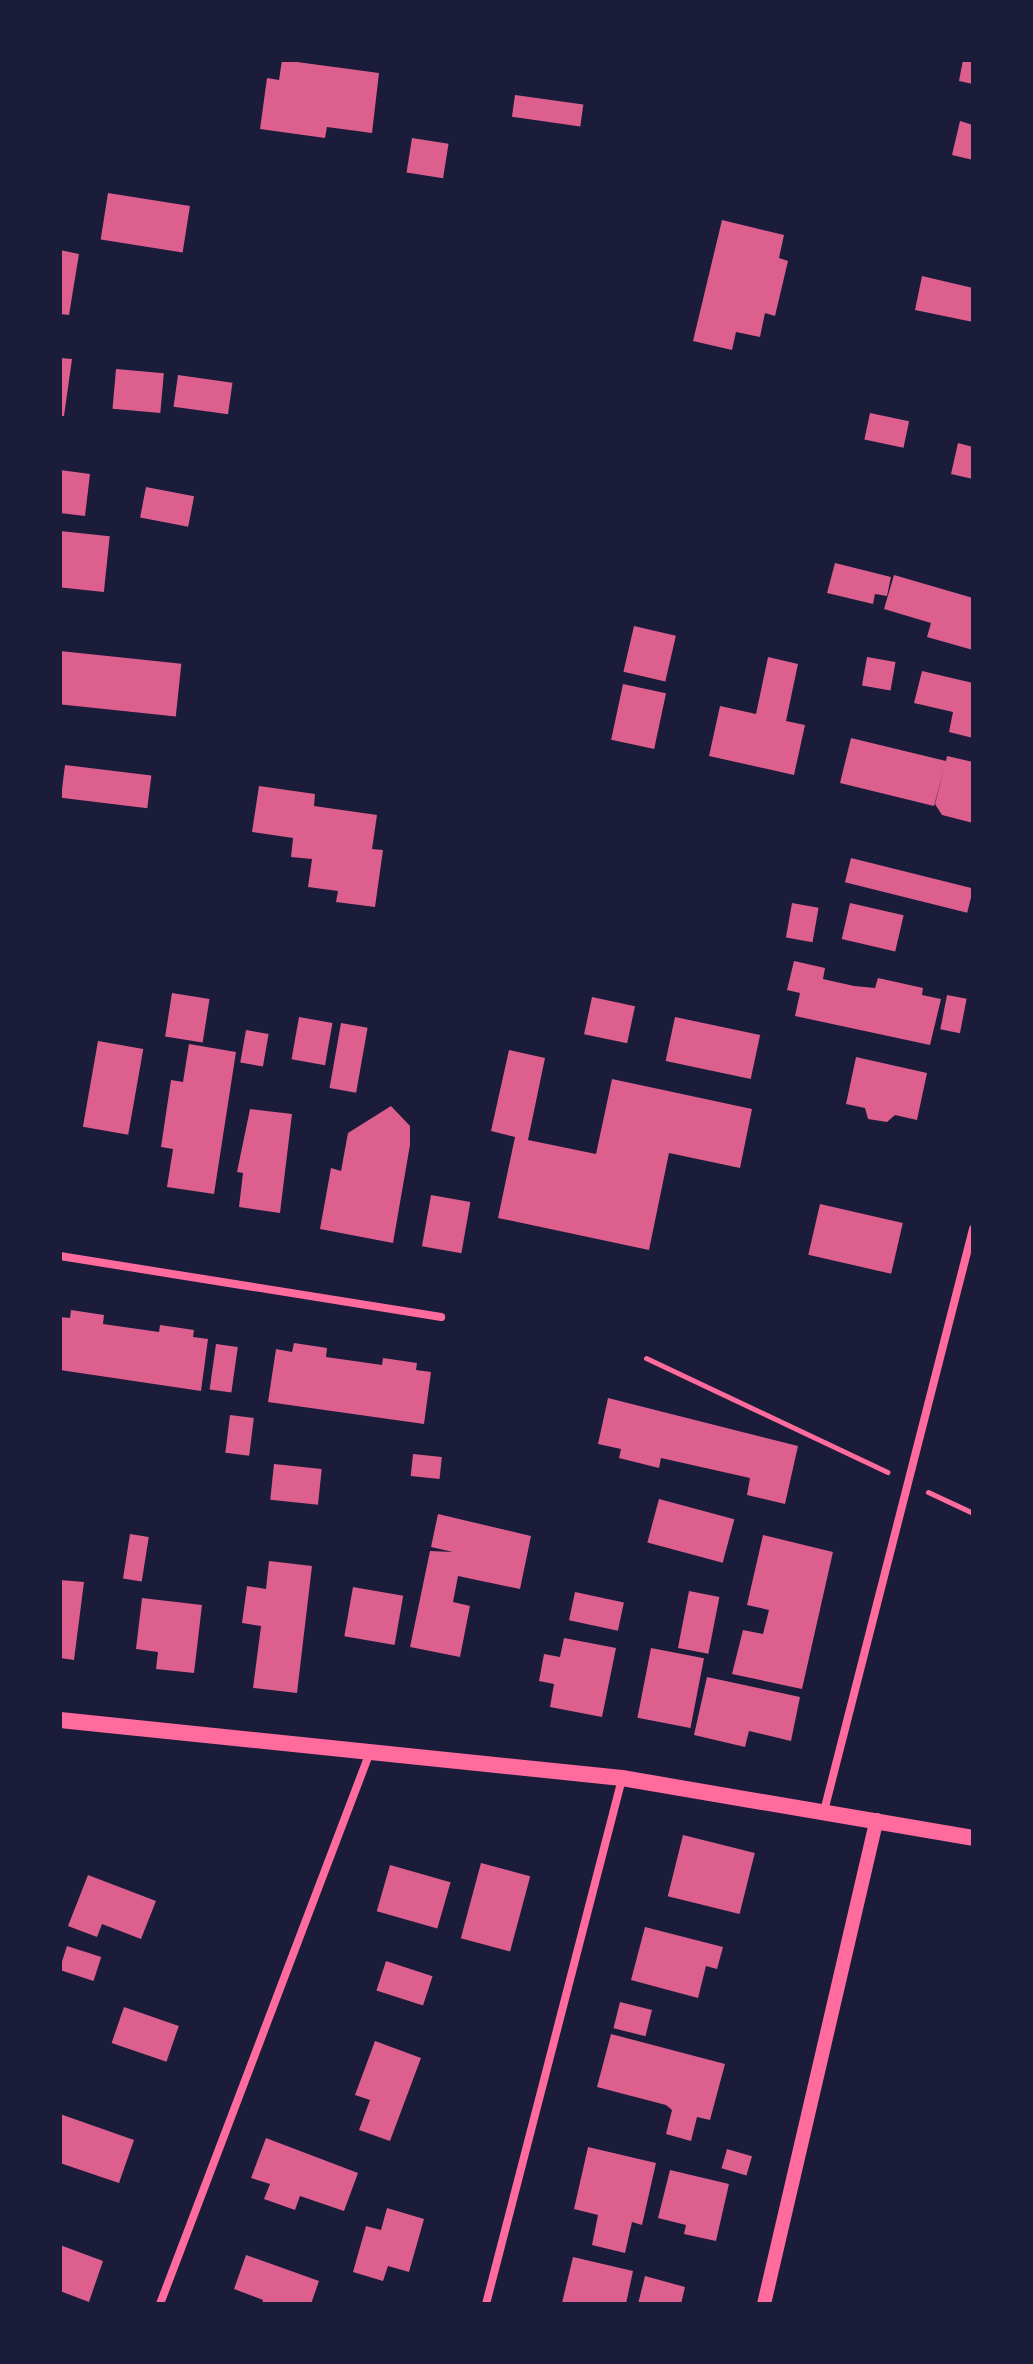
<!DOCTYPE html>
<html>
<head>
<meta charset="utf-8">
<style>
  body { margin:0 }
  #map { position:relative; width:1033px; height:2364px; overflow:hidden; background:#1b1b3a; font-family:"Public Sans",sans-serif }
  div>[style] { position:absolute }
  .building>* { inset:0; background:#dd5f8e; transform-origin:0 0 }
  .path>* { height:5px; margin:-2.5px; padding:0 2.5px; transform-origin:2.5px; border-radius:2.5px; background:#ff6b9d }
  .minor>* { height:8px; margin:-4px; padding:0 4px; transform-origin:4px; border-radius:4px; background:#ff6b9d }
  .tertiary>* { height:14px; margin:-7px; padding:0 7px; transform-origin:7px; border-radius:7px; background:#ff6b9d }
  .secondary>* { height:16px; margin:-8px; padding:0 8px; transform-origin:8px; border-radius:8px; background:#ff6b9d }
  span { translate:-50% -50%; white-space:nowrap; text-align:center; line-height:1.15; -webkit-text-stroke:6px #1b1b3a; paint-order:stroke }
  .frame { position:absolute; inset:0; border:62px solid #1b1b3a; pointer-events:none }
</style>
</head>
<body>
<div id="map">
  <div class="building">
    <div style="clip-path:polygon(282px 60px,379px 73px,372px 133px,327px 127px,325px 138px,260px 129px,267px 78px,279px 80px)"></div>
    <div style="clip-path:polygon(963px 60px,973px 60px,973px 84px,959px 81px)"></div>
    <div style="left:515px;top:95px;width:69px;height:22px;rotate:8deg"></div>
    <div style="clip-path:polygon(960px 121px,973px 125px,973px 160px,952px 155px)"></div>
    <div style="left:412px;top:138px;width:37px;height:35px;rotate:9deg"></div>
    <div style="left:108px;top:193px;width:83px;height:47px;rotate:9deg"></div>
    <div style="clip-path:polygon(722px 220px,784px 235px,779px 258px,788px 261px,775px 316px,765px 313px,760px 337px,736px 332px,732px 350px,693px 341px)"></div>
    <div style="clip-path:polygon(60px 250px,79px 254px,69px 315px,60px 314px)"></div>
    <div style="clip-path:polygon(922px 276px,973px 288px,973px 322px,915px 310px)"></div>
    <div style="clip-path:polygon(60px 358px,72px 359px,64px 416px,60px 416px)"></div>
    <div style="left:116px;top:369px;width:48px;height:40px;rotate:5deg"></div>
    <div style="left:178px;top:375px;width:55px;height:32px;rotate:8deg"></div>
    <div style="left:870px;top:413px;width:40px;height:27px;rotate:12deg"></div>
    <div style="clip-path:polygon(958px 443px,973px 447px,973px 479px,951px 474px)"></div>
    <div style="clip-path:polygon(60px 470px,90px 474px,85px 516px,60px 513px)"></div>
    <div style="left:146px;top:487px;width:49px;height:31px;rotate:11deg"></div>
    <div style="left:60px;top:531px;width:50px;height:56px;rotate:6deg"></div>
    <div style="clip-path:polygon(835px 563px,891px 577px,887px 596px,875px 594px,873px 604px,827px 593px)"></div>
    <div style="clip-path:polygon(894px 575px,973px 598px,973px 650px,927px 637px,931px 623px,884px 609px)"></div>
    <div style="left:634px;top:626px;width:43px;height:47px;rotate:13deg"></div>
    <div style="left:60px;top:651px;width:122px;height:53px;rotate:6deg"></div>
    <div style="clip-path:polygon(768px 657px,798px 664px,786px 721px,805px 725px,794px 775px,709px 756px,720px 706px,756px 714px)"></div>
    <div style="left:867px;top:657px;width:29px;height:29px;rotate:10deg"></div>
    <div style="clip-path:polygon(922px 671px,973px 683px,973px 738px,949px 732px,953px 712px,914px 703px)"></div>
    <div style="left:623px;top:684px;width:44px;height:57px;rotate:12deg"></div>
    <div style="clip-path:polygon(851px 738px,946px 761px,947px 756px,973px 762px,973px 823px,942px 815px,935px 804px,944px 769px,934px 806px,840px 783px)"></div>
    <div style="left:65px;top:765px;width:87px;height:33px;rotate:7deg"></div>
    <div style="clip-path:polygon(259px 786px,315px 794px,314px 806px,377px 815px,372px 849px,383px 850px,375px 907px,336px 902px,338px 891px,308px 887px,312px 859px,291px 857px,293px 838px,252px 832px)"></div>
    <div style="left:851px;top:858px;width:126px;height:25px;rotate:14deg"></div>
    <div style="left:792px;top:903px;width:27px;height:35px;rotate:10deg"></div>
    <div style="left:850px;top:903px;width:55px;height:37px;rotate:13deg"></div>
    <div style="clip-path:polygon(794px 961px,825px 968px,823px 979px,854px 986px,875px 988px,878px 978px,923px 988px,922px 995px,941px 999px,930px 1045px,795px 1016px,800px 993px,787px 990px)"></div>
    <div style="left:172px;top:993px;width:38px;height:44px;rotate:9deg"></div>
    <div style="left:947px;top:995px;width:20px;height:35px;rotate:11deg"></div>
    <div style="left:592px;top:997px;width:44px;height:38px;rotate:12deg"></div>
    <div style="left:299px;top:1017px;width:34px;height:43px;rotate:10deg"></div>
    <div style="left:675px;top:1017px;width:87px;height:45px;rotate:12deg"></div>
    <div style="left:341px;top:1023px;width:27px;height:66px;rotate:10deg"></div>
    <div style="left:246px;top:1030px;width:23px;height:33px;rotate:10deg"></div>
    <div style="left:98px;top:1041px;width:46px;height:87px;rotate:10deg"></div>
    <div style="clip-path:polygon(189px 1044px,236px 1052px,214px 1194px,167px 1187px,173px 1149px,161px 1147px,171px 1080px,183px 1082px)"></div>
    <div style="clip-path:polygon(509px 1050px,545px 1058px,528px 1140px,596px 1154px,612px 1079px,752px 1109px,740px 1168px,669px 1153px,649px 1250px,498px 1218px,515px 1137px,491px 1131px)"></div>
    <div style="clip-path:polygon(856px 1057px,927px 1073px,917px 1120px,895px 1115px,887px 1122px,868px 1119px,865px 1108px,846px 1104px)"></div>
    <div style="clip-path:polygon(391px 1106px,410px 1126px,410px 1145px,393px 1243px,320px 1229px,331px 1168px,341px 1171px,348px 1133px)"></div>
    <div style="clip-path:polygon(250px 1109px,292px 1114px,280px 1213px,239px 1207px,243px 1173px,237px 1172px)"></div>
    <div style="left:431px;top:1195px;width:40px;height:52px;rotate:10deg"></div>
    <div style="left:820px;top:1204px;width:85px;height:52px;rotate:13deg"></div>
    <div style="clip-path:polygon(71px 1310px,104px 1315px,103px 1324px,159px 1332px,160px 1325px,194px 1330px,193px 1337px,208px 1339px,201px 1391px,60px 1370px,60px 1317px,70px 1318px)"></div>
    <div style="clip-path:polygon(294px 1343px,327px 1348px,326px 1357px,382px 1365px,383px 1358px,417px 1363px,416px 1370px,431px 1372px,424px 1424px,268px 1402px,276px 1349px,292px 1352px)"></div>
    <div style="left:216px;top:1344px;width:22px;height:46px;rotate:8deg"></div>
    <div style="clip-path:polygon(608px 1398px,798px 1446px,785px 1504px,747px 1495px,750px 1478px,661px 1458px,659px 1468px,619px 1458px,621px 1449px,598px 1444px)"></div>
    <div style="left:230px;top:1415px;width:24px;height:38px;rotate:7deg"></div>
    <div style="left:413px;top:1454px;width:29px;height:22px;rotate:6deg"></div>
    <div style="left:274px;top:1464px;width:48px;height:36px;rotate:6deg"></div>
    <div style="left:659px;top:1499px;width:78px;height:45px;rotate:15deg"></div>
    <div style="clip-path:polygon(438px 1514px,531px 1536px,520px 1589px,458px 1576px,453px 1602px,470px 1606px,460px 1657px,410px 1647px,430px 1551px,453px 1552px,431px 1547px)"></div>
    <div style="left:130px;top:1534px;width:19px;height:45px;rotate:9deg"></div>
    <div style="clip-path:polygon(763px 1535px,833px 1552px,802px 1689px,732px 1674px,743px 1630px,763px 1634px,769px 1610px,747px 1605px)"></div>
    <div style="clip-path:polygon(269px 1561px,312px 1566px,297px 1693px,253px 1688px,261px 1626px,242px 1623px,247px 1586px,266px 1589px)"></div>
    <div style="clip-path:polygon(60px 1580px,84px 1582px,74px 1660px,60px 1658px)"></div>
    <div style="left:353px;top:1587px;width:51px;height:50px;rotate:10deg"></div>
    <div style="left:689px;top:1591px;width:31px;height:58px;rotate:11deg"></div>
    <div style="left:575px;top:1592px;width:50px;height:29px;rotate:12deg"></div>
    <div style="clip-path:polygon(142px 1598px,202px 1605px,194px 1673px,156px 1669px,158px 1652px,136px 1649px)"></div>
    <div style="clip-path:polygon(564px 1638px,616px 1648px,602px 1717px,550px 1707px,554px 1684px,539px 1681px,544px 1654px,560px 1657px)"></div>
    <div style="left:651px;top:1648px;width:54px;height:71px;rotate:11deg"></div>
    <div style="clip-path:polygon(707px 1677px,800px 1697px,791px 1741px,749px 1731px,745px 1747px,694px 1735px)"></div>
    <div style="left:683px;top:1835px;width:74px;height:63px;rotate:14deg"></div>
    <div style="left:481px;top:1863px;width:51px;height:78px;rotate:15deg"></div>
    <div style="left:390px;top:1865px;width:63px;height:48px;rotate:16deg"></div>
    <div style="clip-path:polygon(88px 1875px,156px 1901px,141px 1939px,102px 1924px,97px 1937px,68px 1926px)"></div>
    <div style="clip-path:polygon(645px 1927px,723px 1947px,717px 1969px,706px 1966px,698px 1998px,631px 1980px)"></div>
    <div style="left:67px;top:1946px;width:36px;height:25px;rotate:18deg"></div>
    <div style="left:386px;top:1961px;width:49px;height:31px;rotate:18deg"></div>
    <div style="left:620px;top:2002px;width:33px;height:27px;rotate:14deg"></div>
    <div style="left:124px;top:2007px;width:58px;height:38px;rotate:19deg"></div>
    <div style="clip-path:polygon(611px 2034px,725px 2064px,710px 2120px,697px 2117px,691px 2141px,666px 2134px,672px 2110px,666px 2105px,597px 2087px)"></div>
    <div style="clip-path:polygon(375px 2041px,421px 2058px,390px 2141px,359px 2130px,370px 2100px,355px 2095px)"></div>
    <div style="clip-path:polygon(60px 2114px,134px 2140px,119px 2183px,60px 2163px)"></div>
    <div style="clip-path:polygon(266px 2138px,358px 2173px,344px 2211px,300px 2196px,295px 2210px,264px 2199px,270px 2184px,251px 2178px)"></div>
    <div style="clip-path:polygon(588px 2147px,656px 2163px,642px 2225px,632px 2222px,625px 2253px,592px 2245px,598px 2215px,574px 2209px)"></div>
    <div style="left:727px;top:2149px;width:26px;height:20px;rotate:16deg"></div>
    <div style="clip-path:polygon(670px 2170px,729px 2184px,716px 2241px,684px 2234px,686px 2225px,658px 2218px)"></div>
    <div style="clip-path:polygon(387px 2208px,424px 2219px,409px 2272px,388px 2266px,383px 2281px,353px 2272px,366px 2226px,381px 2230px)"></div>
    <div style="clip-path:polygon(60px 2245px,103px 2261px,89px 2302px,60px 2291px)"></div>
    <div style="clip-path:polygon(246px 2255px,319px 2281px,311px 2304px,262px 2304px,263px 2300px,234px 2289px)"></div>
    <div style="clip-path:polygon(573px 2257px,633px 2271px,626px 2304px,562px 2303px)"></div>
    <div style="clip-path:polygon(645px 2276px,685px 2287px,681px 2304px,638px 2304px)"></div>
  </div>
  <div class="path">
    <div style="left:646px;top:1358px;width:267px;rotate:25.3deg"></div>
    <div style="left:928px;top:1492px;width:50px;rotate:25deg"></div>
  </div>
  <div class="minor">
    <div style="left:60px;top:1256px;width:386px;rotate:9.1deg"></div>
    <div style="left:824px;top:1811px;width:601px;rotate:-75.64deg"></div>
    <div style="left:160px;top:2304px;width:591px;rotate:-69.17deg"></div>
    <div style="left:486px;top:2304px;width:542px;rotate:-75.48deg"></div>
  </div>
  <div class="tertiary">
    <div style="left:764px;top:2304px;width:497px;rotate:-76.9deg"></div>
  </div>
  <div class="secondary">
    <div style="left:60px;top:1720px;width:565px;rotate:5.89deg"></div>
    <div style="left:622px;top:1778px;width:356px;rotate:9.7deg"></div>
  </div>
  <div class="frame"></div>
</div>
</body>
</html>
